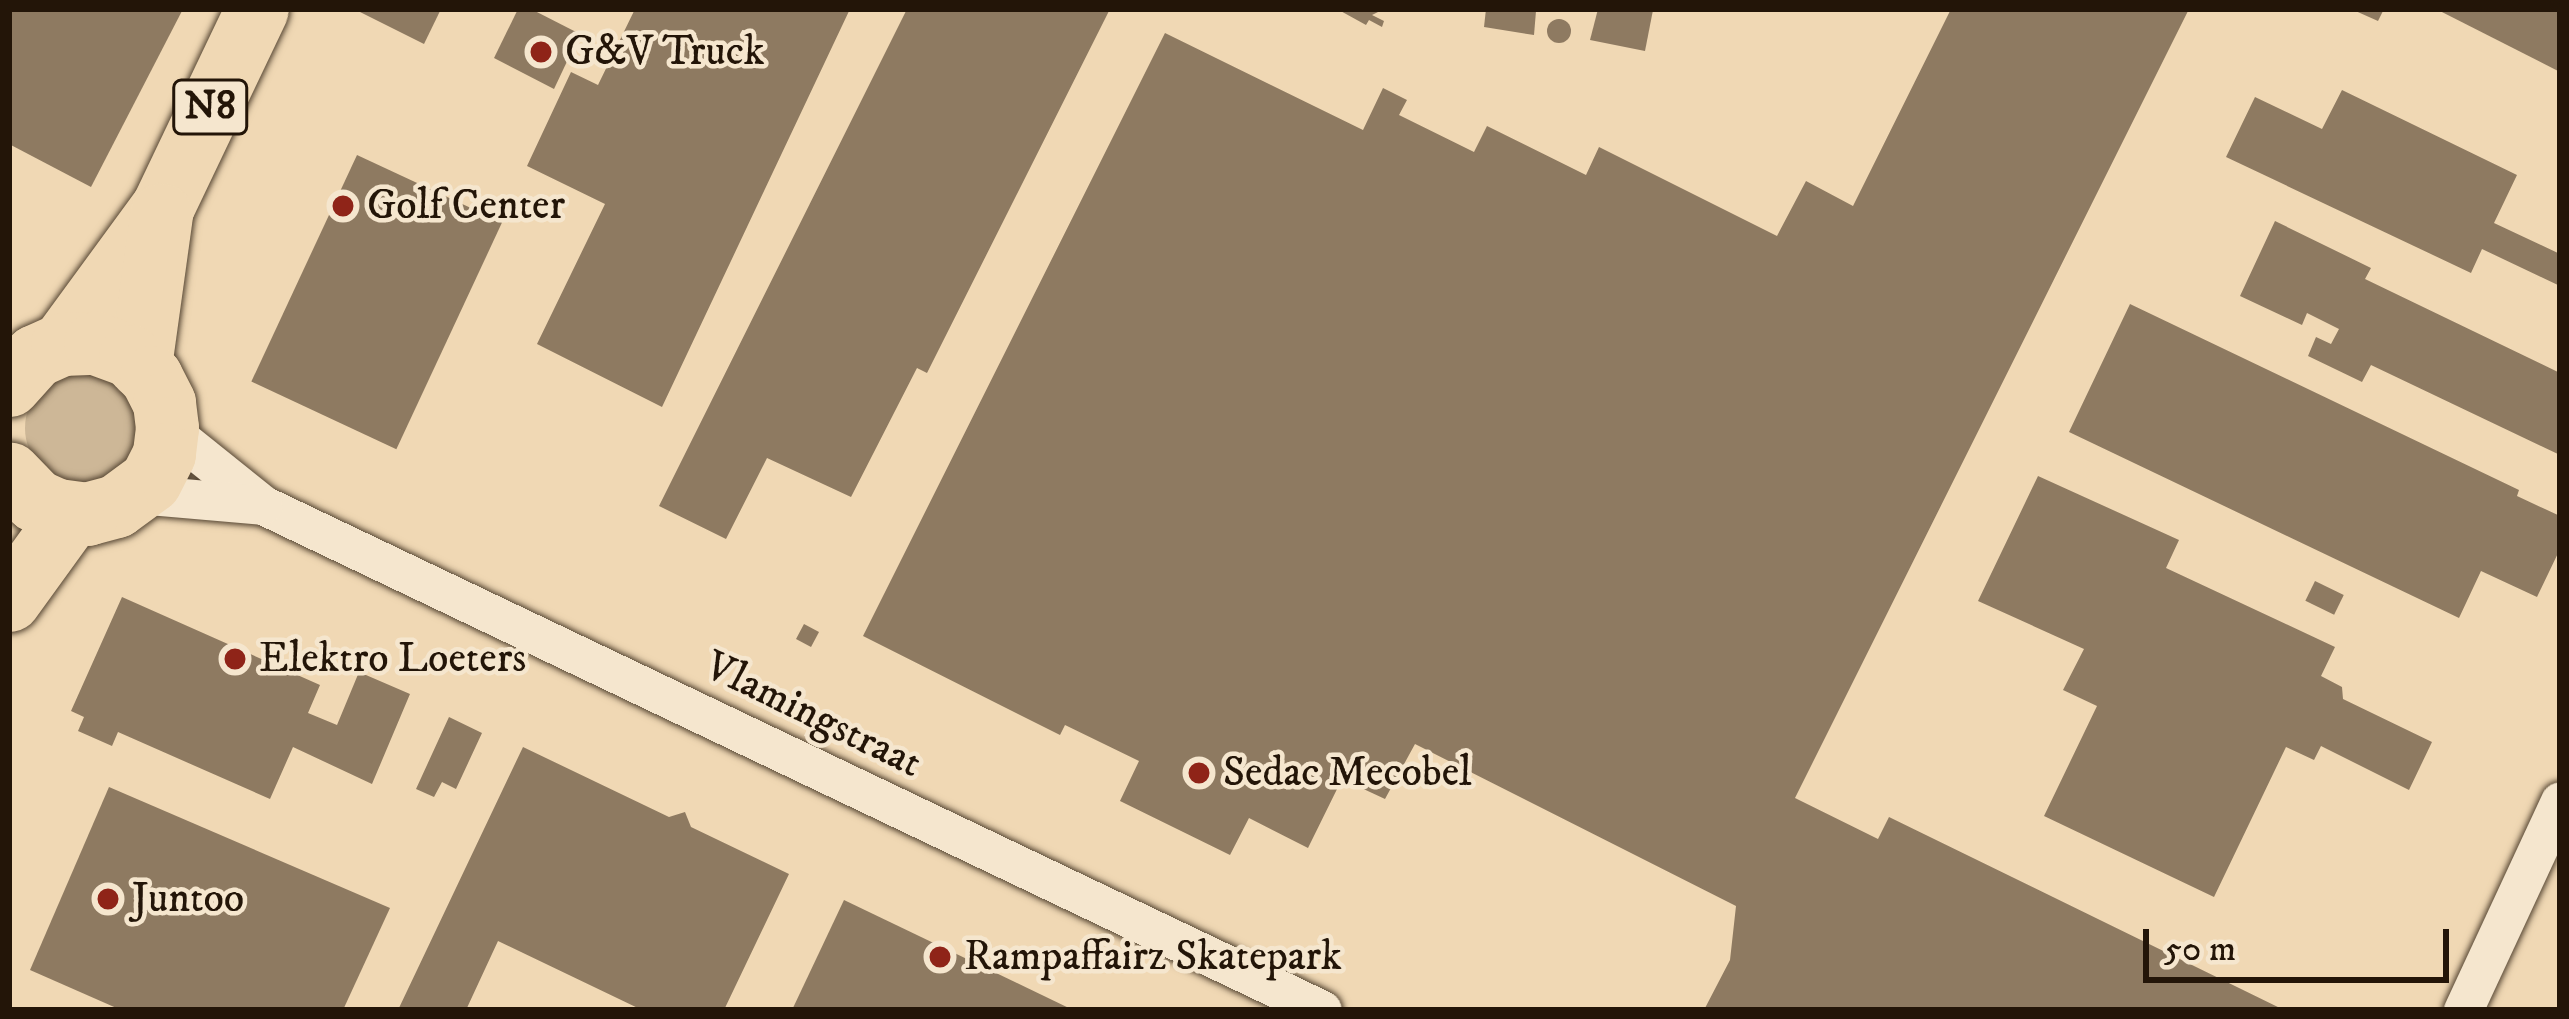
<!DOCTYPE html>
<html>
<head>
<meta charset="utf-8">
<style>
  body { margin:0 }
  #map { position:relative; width:2569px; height:1019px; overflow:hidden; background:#f0d8b4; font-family:"IM FELL DW Pica",serif }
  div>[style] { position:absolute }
  .green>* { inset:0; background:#cdb797 }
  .round { border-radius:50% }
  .building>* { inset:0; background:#8e7a61; transform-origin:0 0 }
  .roads { filter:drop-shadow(0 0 3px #564633) drop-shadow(0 0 3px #564633) }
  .minor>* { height:39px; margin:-19.5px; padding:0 19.5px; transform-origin:19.5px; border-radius:19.5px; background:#f5e6ce }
  .primary>* { height:63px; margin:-31.5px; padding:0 31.5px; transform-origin:31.5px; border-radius:31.5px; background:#f0d8b4 }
  .dots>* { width:33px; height:33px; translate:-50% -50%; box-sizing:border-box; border:6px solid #f5e6ce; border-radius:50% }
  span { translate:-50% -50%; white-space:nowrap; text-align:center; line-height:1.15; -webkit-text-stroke:9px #f5e6ce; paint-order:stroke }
  .shield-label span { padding:3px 9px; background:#f5e6ce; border:3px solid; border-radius:9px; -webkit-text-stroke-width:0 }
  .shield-label { font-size:39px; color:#231508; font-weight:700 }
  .poi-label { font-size:42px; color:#231508 }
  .left { translate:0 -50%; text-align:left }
  .street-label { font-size:42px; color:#231508 }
  .frame { position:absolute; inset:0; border:12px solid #231508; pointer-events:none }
  .scale { position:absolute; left:2143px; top:929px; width:306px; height:54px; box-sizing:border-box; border:6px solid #231508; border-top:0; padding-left:15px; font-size:36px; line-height:42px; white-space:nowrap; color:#231508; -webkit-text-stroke:9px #f5e6ce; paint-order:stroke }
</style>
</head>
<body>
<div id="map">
  <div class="green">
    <div class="round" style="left:25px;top:372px;width:112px;height:112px"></div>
  </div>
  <div class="building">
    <div style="clip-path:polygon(9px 9px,183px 9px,91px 187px,9px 144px)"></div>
    <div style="clip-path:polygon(354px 9px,441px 9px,424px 44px)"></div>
    <div style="clip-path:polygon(518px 9px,531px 9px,580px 34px,554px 89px,494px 58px)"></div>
    <div style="clip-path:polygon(635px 9px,850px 9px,662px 407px,537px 344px,605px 204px,527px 166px,571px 72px,598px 85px)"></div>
    <div style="clip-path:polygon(907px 9px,1110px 9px,927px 373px,917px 368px,851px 497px,767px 458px,726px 539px,659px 506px)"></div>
    <div style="clip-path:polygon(1337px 9px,1384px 9px,1372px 15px,1384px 21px,1382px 27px,1369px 20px,1366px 25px)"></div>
    <div style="clip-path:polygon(1486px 9px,1536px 11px,1534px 35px,1484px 27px)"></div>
    <div style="clip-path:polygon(1598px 9px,1653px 10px,1645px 51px,1590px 40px)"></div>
    <div style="clip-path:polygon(1951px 9px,2189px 9px,1795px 798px,1878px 839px,1889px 817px,2284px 1010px,1704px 1010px,1730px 960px,1736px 906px,1415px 744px,1385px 799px,1342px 779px,1308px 848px,1249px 818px,1230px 855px,1120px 801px,1139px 761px,1065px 725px,1060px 735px,863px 636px,1165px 33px,1363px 130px,1383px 88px,1407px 100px,1399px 115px,1474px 152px,1487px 126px,1586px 175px,1599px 147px,1777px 236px,1806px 181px,1853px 206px)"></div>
    <div style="clip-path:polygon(2351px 9px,2384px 9px,2378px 21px)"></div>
    <div style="clip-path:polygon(2436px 9px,2560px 9px,2560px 72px)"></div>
    <div class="round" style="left:1547px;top:19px;width:24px;height:24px"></div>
    <div style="clip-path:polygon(2342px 90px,2517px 175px,2494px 223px,2560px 254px,2560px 286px,2482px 249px,2471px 273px,2226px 157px,2255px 97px,2322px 129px)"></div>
    <div style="left:357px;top:155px;width:160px;height:250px;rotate:25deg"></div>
    <div style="clip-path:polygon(2275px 221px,2371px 268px,2365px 279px,2560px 373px,2560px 455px,2371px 365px,2362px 382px,2308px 356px,2316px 337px,2331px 344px,2339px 329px,2307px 313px,2302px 325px,2240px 296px)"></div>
    <div style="clip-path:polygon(2130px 304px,2519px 490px,2517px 496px,2560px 516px,2560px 549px,2537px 597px,2481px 571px,2459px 618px,2069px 432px)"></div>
    <div style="clip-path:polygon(2038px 476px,2179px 540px,2166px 568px,2335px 647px,2321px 676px,2342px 687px,2343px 699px,2432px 742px,2409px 790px,2321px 746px,2314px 760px,2286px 747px,2214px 897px,2044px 816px,2097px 706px,2063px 690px,2084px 649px,1978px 601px)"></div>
    <div style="left:2315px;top:581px;width:32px;height:22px;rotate:26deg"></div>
    <div style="clip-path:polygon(122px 597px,320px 685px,308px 713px,337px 725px,359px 672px,410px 694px,372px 784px,293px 747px,270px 799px,118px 732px,112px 746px,78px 731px,84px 717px,71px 711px)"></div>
    <div style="left:804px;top:624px;width:17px;height:17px;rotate:28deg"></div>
    <div style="clip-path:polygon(449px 717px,482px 733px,456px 789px,442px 782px,434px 797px,416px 789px)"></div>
    <div style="clip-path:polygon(523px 747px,669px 817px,685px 812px,691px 827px,789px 874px,724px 1010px,642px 1010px,498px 941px,466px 1010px,398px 1010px)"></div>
    <div style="clip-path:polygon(109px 787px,390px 908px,343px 1010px,121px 1010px,30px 970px)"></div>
    <div style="clip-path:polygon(844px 900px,1073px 1010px,792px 1010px)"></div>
  </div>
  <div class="roads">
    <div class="minor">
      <div style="left:167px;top:428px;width:123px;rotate:38.7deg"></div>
      <div style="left:263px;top:505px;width:1173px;rotate:25.49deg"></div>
      <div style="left:137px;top:494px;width:126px;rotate:5deg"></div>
      <div style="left:2463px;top:1010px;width:230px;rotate:-65.1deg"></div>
    </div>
    <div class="primary">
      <div style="left:62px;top:344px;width:171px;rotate:-53.8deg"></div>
      <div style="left:163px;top:206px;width:218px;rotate:-64.5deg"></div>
      <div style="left:140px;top:366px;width:153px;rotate:-82.1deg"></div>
      <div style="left:9px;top:385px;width:39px;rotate:-48deg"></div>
      <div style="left:35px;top:356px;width:30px;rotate:-24deg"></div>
      <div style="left:62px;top:344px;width:33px;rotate:-2deg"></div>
      <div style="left:95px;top:343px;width:37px;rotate:20deg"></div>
      <div style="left:130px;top:356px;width:30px;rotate:45deg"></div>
      <div style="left:151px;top:377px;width:29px;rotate:63deg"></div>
      <div style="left:164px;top:403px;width:25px;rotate:83deg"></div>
      <div style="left:167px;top:428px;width:26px;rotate:97deg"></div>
      <div style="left:164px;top:454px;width:30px;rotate:117deg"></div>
      <div style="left:150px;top:481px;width:42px;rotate:143.7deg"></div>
      <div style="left:116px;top:506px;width:30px;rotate:165deg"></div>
      <div style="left:87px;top:514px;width:30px;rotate:-172deg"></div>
      <div style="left:57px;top:510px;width:24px;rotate:-156deg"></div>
      <div style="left:35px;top:500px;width:37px;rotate:-134deg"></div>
      <div style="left:9px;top:600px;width:107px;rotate:-54.1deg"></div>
    </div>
  </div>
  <div class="dots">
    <div style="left:541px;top:52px;background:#8f2418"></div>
    <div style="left:343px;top:206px;background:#8f2418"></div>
    <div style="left:235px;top:659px;background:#8f2418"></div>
    <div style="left:1199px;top:773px;background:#8f2418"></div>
    <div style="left:108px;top:899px;background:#8f2418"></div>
    <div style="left:940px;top:957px;background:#8f2418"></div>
  </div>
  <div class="shield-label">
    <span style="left:210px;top:107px">N8</span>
  </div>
  <div class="poi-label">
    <span class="left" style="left:565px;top:52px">G&amp;V Truck</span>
    <span class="left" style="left:367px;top:206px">Golf Center</span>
    <span class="left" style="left:259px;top:659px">Elektro Loeters</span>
    <span class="left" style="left:1223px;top:773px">Sedac Mecobel</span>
    <span class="left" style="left:132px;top:899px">Juntoo</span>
    <span class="left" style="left:964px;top:957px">Rampaffairz Skatepark</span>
  </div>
  <div class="street-label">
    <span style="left:813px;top:715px;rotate:26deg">Vlamingstraat</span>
  </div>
  <div class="frame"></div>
  <div class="scale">50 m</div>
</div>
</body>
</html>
